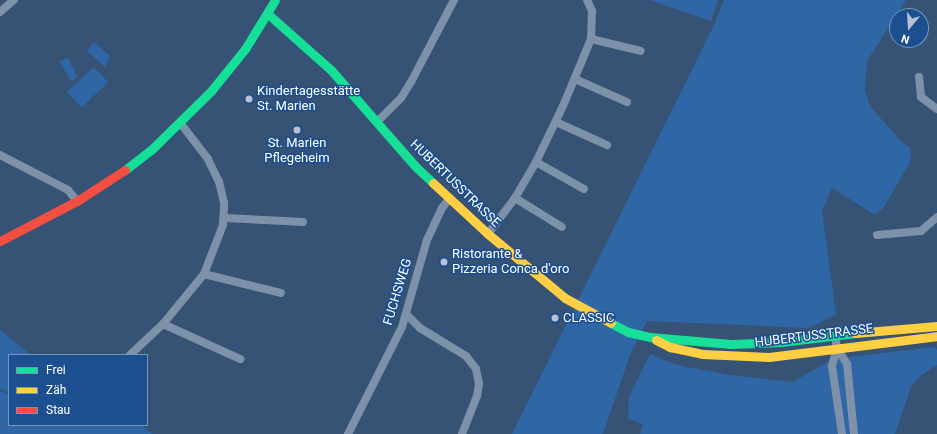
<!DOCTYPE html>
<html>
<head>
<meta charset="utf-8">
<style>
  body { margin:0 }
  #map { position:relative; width:937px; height:434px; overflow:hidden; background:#365274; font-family:Roboto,sans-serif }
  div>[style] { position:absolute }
  .green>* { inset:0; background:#2f66a5; transform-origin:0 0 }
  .street>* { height:8px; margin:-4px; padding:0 4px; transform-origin:4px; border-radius:4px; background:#7d92a8 }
  .fast>* { height:9px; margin:-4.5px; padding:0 4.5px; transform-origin:4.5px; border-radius:4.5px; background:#16e098 }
  .slow>* { height:9px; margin:-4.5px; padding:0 4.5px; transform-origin:4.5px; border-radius:4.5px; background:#ffcf43 }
  .jam>* { height:9px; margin:-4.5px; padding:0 4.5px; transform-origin:4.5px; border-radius:4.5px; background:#f24e42 }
  .dots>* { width:11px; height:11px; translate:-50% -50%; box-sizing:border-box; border:2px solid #1b4f8f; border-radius:50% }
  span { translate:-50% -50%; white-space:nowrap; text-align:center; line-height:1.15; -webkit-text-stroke:3px #1b4f8f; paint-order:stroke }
  .poi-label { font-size:13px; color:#fff }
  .left { translate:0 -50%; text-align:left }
  .street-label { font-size:13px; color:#fff }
  .legend { position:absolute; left:8px; top:354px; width:140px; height:72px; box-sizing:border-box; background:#1b4f8f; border:1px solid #7695bc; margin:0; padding:5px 7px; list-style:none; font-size:12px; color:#fff }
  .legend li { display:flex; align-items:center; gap:8px; height:20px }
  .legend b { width:20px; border:1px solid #7695bc }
  .north { position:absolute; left:889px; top:8px; width:40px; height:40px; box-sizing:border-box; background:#1b4f8f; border:1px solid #7695bc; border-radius:50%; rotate:198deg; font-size:11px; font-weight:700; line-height:16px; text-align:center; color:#fff }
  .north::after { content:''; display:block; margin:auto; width:14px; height:18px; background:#b9c2ce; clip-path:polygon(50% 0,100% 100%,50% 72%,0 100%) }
</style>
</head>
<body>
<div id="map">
  <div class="green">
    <div style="clip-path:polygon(650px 0,718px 0,711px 21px)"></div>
    <div style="clip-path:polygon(724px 0,906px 0,867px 61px,865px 91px,870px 106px,899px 139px,910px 148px,911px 160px,884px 207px,875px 215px,832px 188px,822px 211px,836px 314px,809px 328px,647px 321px,630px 355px,603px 434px,512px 434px,715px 23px)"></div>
    <div style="clip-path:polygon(94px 42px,110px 56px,105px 67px,87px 51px)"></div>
    <div style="clip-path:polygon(68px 58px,77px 76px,72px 82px,59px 61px)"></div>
    <div style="left:94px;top:67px;width:21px;height:37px;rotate:47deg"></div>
    <div style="clip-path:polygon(0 330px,31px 355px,9px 355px,9px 393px,0 389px)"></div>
    <div style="clip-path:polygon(934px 347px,937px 350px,937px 365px,920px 376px,911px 387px,895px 434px,640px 434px,643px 424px,628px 419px,629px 397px,650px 354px,677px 365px,730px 375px,793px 382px,833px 359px)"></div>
    <div style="clip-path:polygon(0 391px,9px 394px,9px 425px,141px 425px,152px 434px,0 434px)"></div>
  </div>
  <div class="street">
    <div style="left:0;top:12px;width:18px;rotate:-41deg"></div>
    <div style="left:591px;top:39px;width:51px;rotate:13.5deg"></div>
    <div style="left:919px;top:77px;width:20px;rotate:84deg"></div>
    <div style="left:921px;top:97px;width:20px;rotate:37deg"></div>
    <div style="left:575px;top:79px;width:57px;rotate:23.9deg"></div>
    <div style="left:377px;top:122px;width:34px;rotate:-45deg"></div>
    <div style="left:401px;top:98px;width:19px;rotate:-58deg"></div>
    <div style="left:411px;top:82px;width:93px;rotate:-62.3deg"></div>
    <div style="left:556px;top:122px;width:56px;rotate:24.3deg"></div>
    <div style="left:0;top:155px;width:76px;rotate:27.2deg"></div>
    <div style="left:68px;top:190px;width:14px;rotate:51deg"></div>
    <div style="left:536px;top:162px;width:55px;rotate:29.4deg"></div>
    <div style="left:515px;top:198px;width:55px;rotate:31.7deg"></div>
    <div style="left:225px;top:218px;width:78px;rotate:2.9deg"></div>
    <div style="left:488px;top:234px;width:45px;rotate:-53.1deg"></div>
    <div style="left:515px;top:198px;width:42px;rotate:-59.7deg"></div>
    <div style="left:536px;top:162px;width:62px;rotate:-64.3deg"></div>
    <div style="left:563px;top:106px;width:73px;rotate:-67.3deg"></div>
    <div style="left:591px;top:39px;width:28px;rotate:-88deg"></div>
    <div style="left:592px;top:11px;width:12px;rotate:-114deg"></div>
    <div style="left:877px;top:235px;width:44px;rotate:-5.2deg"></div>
    <div style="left:921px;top:231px;width:21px;rotate:-41deg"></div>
    <div style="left:204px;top:274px;width:79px;rotate:13.9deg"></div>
    <div style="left:406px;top:314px;width:20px;rotate:45deg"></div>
    <div style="left:420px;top:328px;width:54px;rotate:31.3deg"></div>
    <div style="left:466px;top:356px;width:16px;rotate:52deg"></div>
    <div style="left:476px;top:369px;width:15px;rotate:79deg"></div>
    <div style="left:479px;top:384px;width:12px;rotate:99deg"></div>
    <div style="left:477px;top:396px;width:41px;rotate:111.5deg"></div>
    <div style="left:163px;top:324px;width:85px;rotate:24.4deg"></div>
    <div style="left:835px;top:336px;width:12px;rotate:81deg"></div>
    <div style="left:837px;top:348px;width:19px;rotate:58deg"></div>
    <div style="left:847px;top:364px;width:70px;rotate:84.3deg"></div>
    <div style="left:837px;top:348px;width:19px;rotate:106deg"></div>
    <div style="left:832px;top:366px;width:69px;rotate:81.6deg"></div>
    <div style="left:130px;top:355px;width:45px;rotate:-43.2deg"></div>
    <div style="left:163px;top:324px;width:65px;rotate:-50.6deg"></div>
    <div style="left:204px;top:274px;width:53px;rotate:-68.8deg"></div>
    <div style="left:223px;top:225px;width:22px;rotate:-87deg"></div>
    <div style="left:224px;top:203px;width:22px;rotate:-103deg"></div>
    <div style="left:219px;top:182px;width:25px;rotate:-116deg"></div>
    <div style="left:208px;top:159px;width:44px;rotate:-127.6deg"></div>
    <div style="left:348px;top:434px;width:120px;rotate:-63.2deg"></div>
    <div style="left:402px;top:327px;width:91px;rotate:-74deg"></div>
    <div style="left:427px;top:240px;width:35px;rotate:-65deg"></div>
    <div style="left:442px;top:208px;width:11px;rotate:-52deg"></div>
  </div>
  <div class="fast">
    <div style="left:268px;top:14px;width:84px;rotate:41.6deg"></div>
    <div style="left:331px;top:70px;width:129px;rotate:48.8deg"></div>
    <div style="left:416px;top:167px;width:23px;rotate:43deg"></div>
    <div style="left:125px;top:170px;width:33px;rotate:-38deg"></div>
    <div style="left:151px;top:150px;width:84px;rotate:-44.5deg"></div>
    <div style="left:211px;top:91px;width:54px;rotate:-51deg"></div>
    <div style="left:245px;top:49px;width:57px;rotate:-58.5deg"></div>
    <div style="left:611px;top:323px;width:19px;rotate:28deg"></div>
    <div style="left:628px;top:332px;width:23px;rotate:13deg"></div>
    <div style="left:650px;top:337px;width:81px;rotate:4.9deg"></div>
    <div style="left:731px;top:344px;width:50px;rotate:-2.3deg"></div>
    <div style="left:781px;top:342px;width:75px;rotate:-6.9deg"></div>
  </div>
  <div class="slow">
    <div style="left:433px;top:183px;width:75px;rotate:42.8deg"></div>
    <div style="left:488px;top:234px;width:100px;rotate:39.7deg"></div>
    <div style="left:565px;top:298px;width:52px;rotate:28.5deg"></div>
    <div style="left:855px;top:333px;width:82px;rotate:-4.9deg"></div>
    <div style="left:656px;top:340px;width:16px;rotate:27deg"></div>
    <div style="left:670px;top:347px;width:33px;rotate:12deg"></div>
    <div style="left:702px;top:354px;width:67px;rotate:2.6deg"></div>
    <div style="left:769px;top:357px;width:169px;rotate:-7.1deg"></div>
  </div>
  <div class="jam">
    <div style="left:0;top:241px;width:87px;rotate:-27.5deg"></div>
    <div style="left:77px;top:201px;width:57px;rotate:-32.9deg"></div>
  </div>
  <div class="dots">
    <div style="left:249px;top:99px;background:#b9c2ce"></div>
    <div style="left:297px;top:130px;background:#b9c2ce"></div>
    <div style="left:444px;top:262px;background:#b9c2ce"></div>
    <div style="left:555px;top:318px;background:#b9c2ce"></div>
  </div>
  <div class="poi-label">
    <span class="left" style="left:257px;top:99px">Kindertagesstätte<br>St. Marien</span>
    <span style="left:297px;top:151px">St. Marien<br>Pflegeheim</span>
    <span class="left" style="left:452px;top:262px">Ristorante &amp;<br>Pizzeria Conca d'oro</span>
    <span class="left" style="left:563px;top:318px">CLASSIC</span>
  </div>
  <div class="street-label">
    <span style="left:455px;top:184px;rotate:44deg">HUBERTUSSTRASSE</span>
    <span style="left:398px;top:292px;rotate:-73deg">FUCHSWEG</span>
    <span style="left:814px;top:336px;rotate:-7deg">HUBERTUSSTRASSE</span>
  </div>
  <ul class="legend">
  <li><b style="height:5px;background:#16e098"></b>Frei</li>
  <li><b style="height:5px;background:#ffcf43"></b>Zäh</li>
  <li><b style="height:5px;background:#f24e42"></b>Stau</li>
  </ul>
  <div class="north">N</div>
</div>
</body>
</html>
